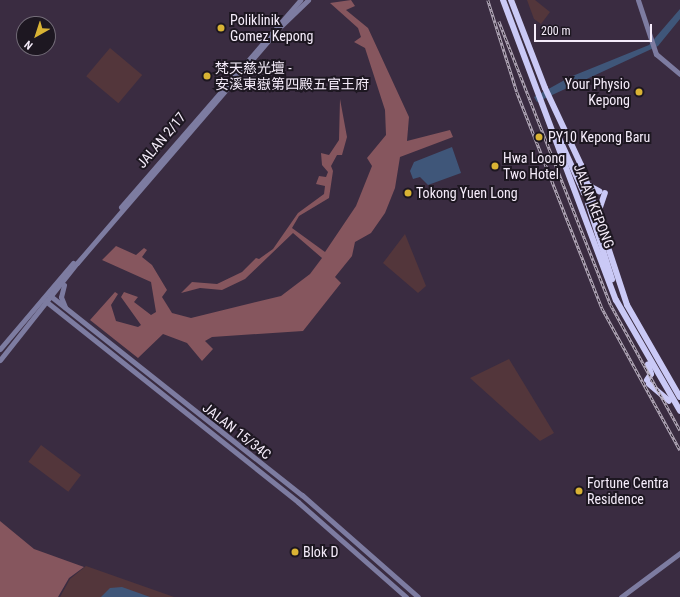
<!DOCTYPE html>
<html>
<head>
<meta charset="utf-8">
<style>
  body { margin:0 }
  #map { position:relative; width:680px; height:597px; overflow:hidden; background:#3a2c41; font-family:"Roboto Condensed","Noto Sans SC",sans-serif }
  div>[style] { position:absolute }
  .green>* { inset:0; background:#53363b; transform-origin:0 0 }
  .forest>* { inset:0; background:#86565e }
  .water>* { inset:0; background:#3f5679 }
  .tertiary>* { height:5px; margin:-2.5px; padding:0 2.5px; transform-origin:2.5px; border-radius:2.5px; background:#7d7ca1 }
  .primary>* { height:6px; margin:-3px; padding:0 3px; transform-origin:3px; border-radius:3px; background:#cac9f6 }
  .rail>* { height:2.5px; margin-top:-1.25px; transform-origin:0; background:repeating-linear-gradient(90deg,#1d1721 0 3px,#b6acbc 0 6px); box-sizing:border-box; border-block:1px solid #b6acbc }
  .dots>* { width:11px; height:11px; translate:-50% -50%; box-sizing:border-box; border:2px solid #1d1721; border-radius:50% }
  span { translate:-50% -50%; white-space:nowrap; text-align:center; line-height:1.15; -webkit-text-stroke:4px #1d1721; paint-order:stroke }
  .poi-label { font-size:14px; color:#f5ecfa }
  .left { translate:0 -50%; text-align:left }
  .right { translate:-100% -50%; text-align:right }
  .street-label { font-size:14px; color:#f5ecfa }
  .north { position:absolute; left:16px; top:16px; width:40px; height:40px; box-sizing:border-box; background:#1d1721; border:1px solid #736c78; border-radius:50%; rotate:219deg; font-size:11px; font-weight:700; line-height:16px; text-align:center; color:#f5ecfa }
  .north::after { content:''; display:block; margin:auto; width:14px; height:18px; background:#d9b334; clip-path:polygon(50% 0,100% 100%,50% 72%,0 100%) }
  .scale { position:absolute; left:534px; top:24px; width:118px; height:18px; box-sizing:border-box; border:2px solid #f5ecfa; border-top:0; padding-left:5px; font-size:12px; line-height:14px; white-space:nowrap; color:#f5ecfa; -webkit-text-stroke:3px #1d1721; paint-order:stroke }
</style>
</head>
<body>
<div id="map">
  <div class="green">
    <div style="clip-path:polygon(527px 0,535px 0,550px 12px,541px 24px,534px 19px)"></div>
    <div style="left:110px;top:48px;width:42px;height:37px;rotate:40deg"></div>
    <div style="clip-path:polygon(405px 234px,426px 286px,418px 293px,383px 263px)"></div>
    <div style="clip-path:polygon(509px 359px,554px 433px,540px 441px,470px 378px)"></div>
    <div style="left:41px;top:445px;width:50px;height:21px;rotate:37deg"></div>
    <div style="clip-path:polygon(86px 566px,174px 597px,60px 597px,70px 579px)"></div>
  </div>
  <div class="forest">
    <div style="clip-path:polygon(351px 0,355px 6px,346px 10px,368px 28px,409px 117px,407px 141px,450px 130px,453px 137px,400px 157px,395px 188px,385px 213px,371px 233px,355px 242px,352px 256px,335px 277px,341px 283px,303px 331px,212px 337px,205px 341px,213px 349px,202px 361px,187px 343px,163px 334px,138px 358px,90px 320px,115px 292px,118px 294px,111px 305px,116px 321px,138px 327px,141px 325px,121px 297px,124px 292px,138px 297px,134px 302px,151px 315px,156px 312px,151px 282px,102px 260px,116px 246px,136px 255px,144px 248px,147px 250px,142px 257px,152px 265px,167px 290px,162px 297px,172px 313px,191px 318px,281px 296px,310px 274px,322px 258px,293px 233px,245px 279px,222px 290px,200px 288px,181px 293px,192px 282px,217px 284px,242px 272px,256px 258px,259px 259px,273px 249px,298px 213px,324px 194px,325px 186px,316px 184px,319px 176px,326px 177px,328px 172px,322px 165px,321px 153px,329px 155px,339px 140px,340px 99px,347px 137px,342px 155px,337px 155px,331px 166px,333px 171px,329px 198px,299px 216px,292px 228px,325px 252px,356px 206px,372px 166px,367px 158px,386px 135px,385px 110px,365px 48px,354px 42px,361px 37px,358px 28px,330px 3px)"></div>
    <div style="clip-path:polygon(0 521px,34px 549px,84px 567px,69px 578px,58px 597px,0 597px)"></div>
  </div>
  <div class="water">
    <div style="clip-path:polygon(680px 9px,680px 19px,658px 46px,537px 102px,534px 97px,570px 77px,649px 45px)"></div>
    <div style="clip-path:polygon(452px 147px,461px 173px,428px 185px,420px 177px,413px 179px,410px 171px,414px 162px)"></div>
    <div style="clip-path:polygon(122px 587px,150px 597px,101px 597px,110px 588px)"></div>
  </div>
  <div class="tertiary">
    <div style="left:638px;top:0;width:57px;rotate:71.6deg"></div>
    <div style="left:656px;top:54px;width:31px;rotate:40deg"></div>
    <div style="left:121px;top:207px;width:274px;rotate:-49.1deg"></div>
    <div style="left:64px;top:285px;width:12px;rotate:104deg"></div>
    <div style="left:61px;top:297px;width:11px;rotate:68deg"></div>
    <div style="left:48px;top:294px;width:324px;rotate:38.4deg"></div>
    <div style="left:302px;top:495px;width:154px;rotate:41.3deg"></div>
    <div style="left:43px;top:299px;width:326px;rotate:38.5deg"></div>
    <div style="left:298px;top:502px;width:144px;rotate:41.3deg"></div>
    <div style="left:0;top:349px;width:113px;rotate:-49.7deg"></div>
    <div style="left:0;top:360px;width:124px;rotate:-51.6deg"></div>
    <div style="left:77px;top:263px;width:311px;rotate:-49.3deg"></div>
    <div style="left:280px;top:27px;width:39px;rotate:-44deg"></div>
    <div style="left:621px;top:597px;width:74px;rotate:-36.7deg"></div>
  </div>
  <div class="primary">
    <div style="left:503px;top:0;width:321px;rotate:69.4deg"></div>
    <div style="left:616px;top:300px;width:128px;rotate:60deg"></div>
    <div style="left:511px;top:0;width:94px;rotate:68.9deg"></div>
    <div style="left:545px;top:88px;width:85px;rotate:64.9deg"></div>
    <div style="left:581px;top:165px;width:147px;rotate:71.8deg"></div>
    <div style="left:627px;top:305px;width:106px;rotate:60.1deg"></div>
    <div style="left:558px;top:136px;width:63px;rotate:65.5deg"></div>
    <div style="left:584px;top:193px;width:9px;rotate:36deg"></div>
    <div style="left:588px;top:185px;width:13px;rotate:29deg"></div>
    <div style="left:591px;top:194px;width:9px;rotate:108deg"></div>
    <div style="left:588px;top:203px;width:80px;rotate:72.5deg"></div>
    <div style="left:598px;top:213px;width:21px;rotate:-71deg"></div>
    <div style="left:647px;top:380px;width:7px;rotate:-56deg"></div>
    <div style="left:651px;top:374px;width:10px;rotate:-107deg"></div>
    <div style="left:649px;top:384px;width:26px;rotate:40deg"></div>
  </div>
  <div class="rail">
    <div style="left:488px;top:0;width:96px;rotate:72.5deg"></div>
    <div style="left:517px;top:92px;width:232px;rotate:68.5deg"></div>
    <div style="left:602px;top:308px;width:162px;rotate:61.2deg"></div>
    <div style="left:499px;top:21px;width:305px;rotate:68.5deg"></div>
    <div style="left:611px;top:305px;width:143px;rotate:61.1deg"></div>
  </div>
  <div class="dots">
    <div style="left:221px;top:28px;background:#d9b334"></div>
    <div style="left:207px;top:76px;background:#d9b334"></div>
    <div style="left:639px;top:92px;background:#d9b334"></div>
    <div style="left:539px;top:137px;background:#d9b334"></div>
    <div style="left:495px;top:166px;background:#d9b334"></div>
    <div style="left:408px;top:193px;background:#d9b334"></div>
    <div style="left:579px;top:491px;background:#d9b334"></div>
    <div style="left:295px;top:552px;background:#d9b334"></div>
  </div>
  <div class="poi-label">
    <span class="left" style="left:230px;top:28px">Poliklinik<br>Gomez Kepong</span>
    <span class="left" style="left:215px;top:76px">梵天慈光壇 -<br>安溪東嶽第四殿五官王府</span>
    <span class="right" style="left:630px;top:92px">Your Physio<br>Kepong</span>
    <span class="left" style="left:548px;top:137px">PY10 Kepong Baru</span>
    <span class="left" style="left:503px;top:166px">Hwa Loong<br>Two Hotel</span>
    <span class="left" style="left:416px;top:193px">Tokong Yuen Long</span>
    <span class="left" style="left:587px;top:491px">Fortune Centra<br>Residence</span>
    <span class="left" style="left:303px;top:552px">Blok D</span>
  </div>
  <div class="street-label">
    <span style="left:161px;top:140px;rotate:-50deg">JALAN 2/17</span>
    <span style="left:594px;top:206px;rotate:69deg">JALAN KEPONG</span>
    <span style="left:237px;top:431px;rotate:38deg">JALAN 15/34C</span>
  </div>
  <div class="north">N</div>
  <div class="scale">200 m</div>
</div>
</body>
</html>
